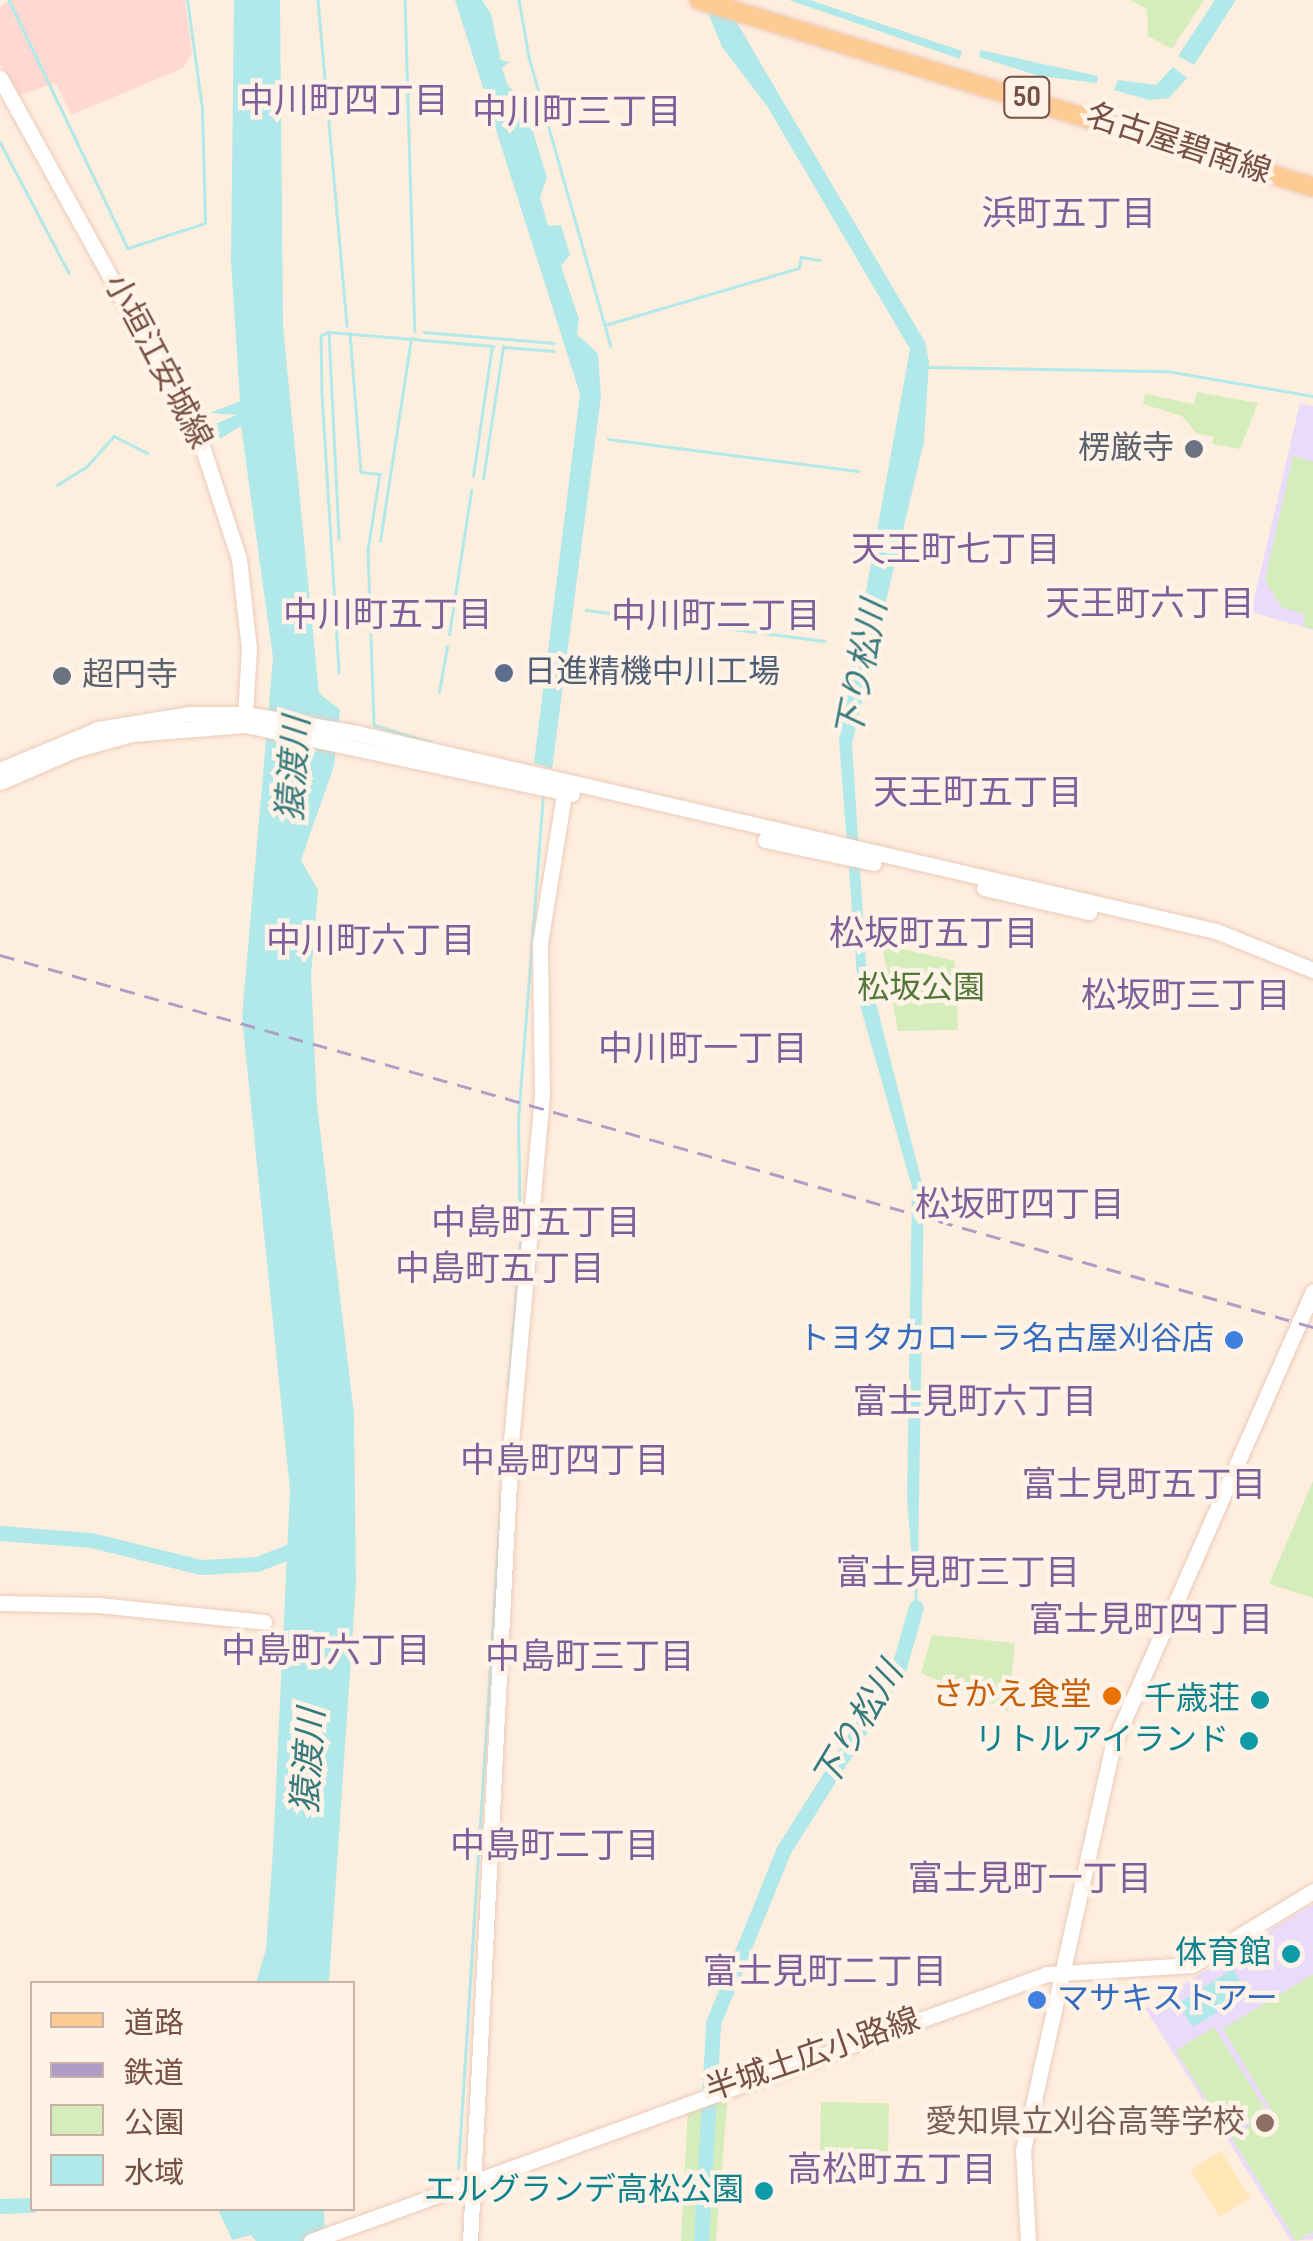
<!DOCTYPE html>
<html>
<head>
<meta charset="utf-8">
<style>
  body { margin:0 }
  #map { position:relative; width:1313px; height:2241px; overflow:hidden; background:#feeede; font-family:"Sofia Sans Condensed","Noto Sans JP",sans-serif }
  div>[style] { position:absolute }
  .commercial>* { inset:0; background:#ffd9d1 }
  .education>* { inset:0; background:#ebdbfa }
  .green>* { inset:0; background:#d5edbb; transform-origin:0 0 }
  .sand>* { inset:0; background:#ffe7b7; transform-origin:0 0 }
  .water>* { inset:0; background:#b1e8e9; transform-origin:0 0 }
  .stream>* { height:2.5px; margin:-1.25px; padding:0 1.25px; transform-origin:1.25px; border-radius:1.25px; background:#b1e8e9 }
  .river>* { height:15px; margin:-7.5px; padding:0 7.5px; transform-origin:7.5px; border-radius:7.5px; background:#b1e8e9 }
  .roads { filter:drop-shadow(0 0 2px #ebcab9) drop-shadow(0 0 2px #ebcab9) }
  .secondary>* { height:15px; margin:-7.5px; padding:0 7.5px; transform-origin:7.5px; border-radius:7.5px; background:#fff }
  .primary>* { height:18px; margin:-9px; padding:0 9px; transform-origin:9px; border-radius:9px; background:#ffcb94 }
  .rail>* { height:2.5px; margin-top:-1.25px; transform-origin:0; background:repeating-linear-gradient(90deg,#af9dc7 0 15px,transparent 0 25px) }
  .dots>* { width:28px; height:28px; translate:-50% -50%; box-sizing:border-box; border:5px solid #fff2e6; border-radius:50% }
  span { translate:-50% -50%; white-space:nowrap; text-align:center; line-height:1.15; -webkit-text-stroke:9px #fff2e6; paint-order:stroke }
  .shield-label span { padding:2px 8px; background:#fff2e6; border:2px solid; border-radius:8px; -webkit-text-stroke-width:0 }
  .shield-label { font-size:30px; color:#765044; font-weight:700 }
  .street-label { font-size:32px; color:#765044 }
  .worship-label { font-size:32px; color:#5b616d }
  .right { translate:-100% -50%; text-align:right }
  .left { translate:0 -50%; text-align:left }
  .service-label { font-size:32px; color:#4e5e75 }
  .park-label { font-size:32px; color:#527739 }
  .shop-label { font-size:32px; color:#366cbe }
  .food-label { font-size:32px; color:#c56008 }
  .culture-label { font-size:32px; color:#0d838f }
  .education-label { font-size:32px; color:#785e54 }
  .neighbourhood-label { font-size:35px; color:#7f5f9a }
  .water-label { font-size:35px; color:#367a7e; font-style:italic }
  .legend { position:absolute; left:30px; top:1981px; width:325px; height:230px; box-sizing:border-box; background:#fff2e6; border:2px solid #c8b1a5; margin:0; padding:12px 18px; list-style:none; font-size:30px; color:#765044 }
  .legend li { display:flex; align-items:center; gap:20px; height:50px }
  .legend b { width:50px; border:2px solid #c8b1a5 }
</style>
</head>
<body>
<div id="map">
  <div class="commercial">
    <div style="clip-path:polygon(11px 0,185px 0,192px 54px,183px 68px,71px 115px,56px 83px,18px 96px,0 64px,0 7px)"></div>
  </div>
  <div class="education">
    <div style="clip-path:polygon(1300px 403px,1313px 406px,1313px 630px,1251px 612px)"></div>
    <div style="clip-path:polygon(1313px 1904px,1313px 2239px,1291px 2241px,1145px 2008px)"></div>
  </div>
  <div class="green">
    <div style="clip-path:polygon(1130px 0,1204px 0,1172px 49px,1148px 36px,1147px 9px)"></div>
    <div style="clip-path:polygon(1197px 392px,1258px 403px,1240px 449px,1212px 444px,1214px 437px,1196px 433px,1182px 416px,1143px 404px,1145px 394px,1194px 404px)"></div>
    <div style="clip-path:polygon(1293px 456px,1313px 462px,1313px 629px,1304px 627px,1304px 613px,1282px 608px,1265px 580px)"></div>
    <div style="clip-path:polygon(882px 944px,955px 961px,958px 1030px,898px 1031px)"></div>
    <div style="clip-path:polygon(1313px 1481px,1313px 1598px,1269px 1584px)"></div>
    <div style="clip-path:polygon(932px 1635px,1015px 1643px,1008px 1711px,921px 1673px)"></div>
    <div style="clip-path:polygon(1313px 1974px,1313px 2232px,1296px 2241px,1231px 2137px,1272px 2111px,1223px 2029px)"></div>
    <div style="left:1214px;top:2027px;width:99px;height:45px;rotate:58deg"></div>
    <div style="clip-path:polygon(728px 2093px,716px 2241px,681px 2241px,688px 2108px)"></div>
    <div style="left:821px;top:2102px;width:68px;height:68px;rotate:1deg"></div>
  </div>
  <div class="sand">
    <div style="left:1221px;top:2151px;width:55px;height:36px;rotate:58deg"></div>
  </div>
  <div class="water">
    <div style="clip-path:polygon(234px 0,280px 0,283px 327px,319px 693px,340px 710px,334px 766px,301px 860px,318px 890px,311px 977px,317px 1104px,354px 1414px,356px 1583px,329px 1983px,256px 1983px,266px 1949px,273px 1850px,290px 1490px,242px 1017px,273px 658px,241px 426px,213px 443px,209px 427px,236px 415px,210px 413px,240px 401px,231px 261px)"></div>
    <div style="clip-path:polygon(455px 0,482px 0,491px 14px,501px 60px,510px 62px,502px 68px,508px 86px,524px 101px,547px 178px,540px 197px,548px 226px,561px 225px,570px 255px,561px 266px,579px 319px,577px 334px,598px 354px,601px 397px,552px 769px,534px 763px,580px 394px,489px 108px,497px 104px,495px 97px,486px 97px)"></div>
    <div style="clip-path:polygon(720px 0,733px 39px,755px 54px,925px 342px,929px 362px,924px 442px,852px 743px,866px 964px,924px 1191px,917px 1626px,907px 1625px,915px 1598px,907px 1499px,912px 1187px,859px 1002px,839px 740px,910px 349px,767px 106px,722px 47px,707px 10px)"></div>
    <div style="clip-path:polygon(789px 0,810px 0,962px 51px,960px 59px)"></div>
    <div style="clip-path:polygon(1215px 0,1236px 0,1194px 65px,1178px 56px)"></div>
    <div style="clip-path:polygon(980px 50px,1098px 76px,1097px 83px,1039px 76px,979px 57px)"></div>
    <div style="clip-path:polygon(1173px 67px,1187px 78px,1169px 98px,1149px 100px,1114px 90px,1118px 80px,1156px 85px)"></div>
    <div style="left:1233px;top:1969px;width:28px;height:65px;rotate:58deg"></div>
    <div style="clip-path:polygon(218px 2209px,324px 2209px,325px 2241px,256px 2241px,251px 2235px,232px 2240px)"></div>
  </div>
  <div class="stream">
    <div style="left:9px;top:0;width:275px;rotate:64.4deg"></div>
    <div style="left:128px;top:248px;width:81px;rotate:-18deg"></div>
    <div style="left:205px;top:223px;width:114px;rotate:-91.5deg"></div>
    <div style="left:202px;top:109px;width:110px;rotate:-97.8deg"></div>
    <div style="left:318px;top:0;width:327px;rotate:84.9deg"></div>
    <div style="left:405px;top:0;width:331px;rotate:88.3deg"></div>
    <div style="left:519px;top:0;width:58px;rotate:80deg"></div>
    <div style="left:529px;top:57px;width:300px;rotate:74.2deg"></div>
    <div style="left:0;top:142px;width:148px;rotate:62.2deg"></div>
    <div style="left:605px;top:325px;width:202px;rotate:-16.4deg"></div>
    <div style="left:799px;top:268px;width:11px;rotate:-80deg"></div>
    <div style="left:801px;top:257px;width:19px;rotate:9deg"></div>
    <div style="left:329px;top:332px;width:9px;rotate:153deg"></div>
    <div style="left:321px;top:336px;width:57px;rotate:89deg"></div>
    <div style="left:322px;top:393px;width:280px;rotate:86.5deg"></div>
    <div style="left:329px;top:332px;width:207px;rotate:87.2deg"></div>
    <div style="left:330px;top:332px;width:164px;rotate:4.9deg"></div>
    <div style="left:424px;top:332px;width:130px;rotate:4.8deg"></div>
    <div style="left:350px;top:333px;width:139px;rotate:85.5deg"></div>
    <div style="left:361px;top:472px;width:19px;rotate:6deg"></div>
    <div style="left:380px;top:474px;width:78px;rotate:98.9deg"></div>
    <div style="left:368px;top:551px;width:174px;rotate:88deg"></div>
    <div style="left:374px;top:725px;width:59px;rotate:16.9deg"></div>
    <div style="left:504px;top:347px;width:50px;rotate:4.6deg"></div>
    <div style="left:927px;top:367px;width:240px;rotate:1deg"></div>
    <div style="left:1167px;top:371px;width:148px;rotate:9.7deg"></div>
    <div style="left:608px;top:439px;width:252px;rotate:7.3deg"></div>
    <div style="left:473px;top:476px;width:131px;rotate:-81.7deg"></div>
    <div style="left:483px;top:479px;width:134px;rotate:-81.4deg"></div>
    <div style="left:57px;top:485px;width:36px;rotate:-32deg"></div>
    <div style="left:87px;top:466px;width:40px;rotate:-48deg"></div>
    <div style="left:114px;top:436px;width:37px;rotate:27deg"></div>
    <div style="left:380px;top:541px;width:205px;rotate:-81.3deg"></div>
    <div style="left:586px;top:610px;width:240px;rotate:7.4deg"></div>
    <div style="left:449px;top:635px;width:146px;rotate:-81.3deg"></div>
    <div style="left:439px;top:692px;width:46px;rotate:-79.9deg"></div>
    <div style="left:508px;top:1388px;width:144px;rotate:-85.2deg"></div>
    <div style="left:520px;top:1244px;width:124px;rotate:-90.9deg"></div>
    <div style="left:518px;top:1120px;width:328px;rotate:-85.6deg"></div>
    <div style="left:458px;top:2168px;width:673px;rotate:-86.34deg"></div>
  </div>
  <div class="river">
    <div style="left:722px;top:12px;width:61px;rotate:59.7deg"></div>
    <div style="left:0;top:1533px;width:91px;rotate:4.4deg"></div>
    <div style="left:91px;top:1540px;width:113px;rotate:13.8deg"></div>
    <div style="left:201px;top:1567px;width:56px;rotate:-3.1deg"></div>
    <div style="left:257px;top:1564px;width:53px;rotate:-21.2deg"></div>
    <div style="left:0;top:2206px;width:32px;rotate:-2deg"></div>
    <div style="left:701px;top:2241px;width:218px;rotate:-86.8deg"></div>
    <div style="left:713px;top:2023px;width:188px;rotate:-67.8deg"></div>
    <div style="left:784px;top:1849px;width:215px;rotate:-57.7deg"></div>
    <div style="left:899px;top:1667px;width:62px;rotate:-74.2deg"></div>
  </div>
  <div class="roads">
    <div class="secondary">
      <div style="left:0;top:78px;width:410px;rotate:61deg"></div>
      <div style="left:199px;top:437px;width:128px;rotate:71.8deg"></div>
      <div style="left:239px;top:559px;width:91px;rotate:83.7deg"></div>
      <div style="left:249px;top:649px;width:65px;rotate:93.5deg"></div>
      <div style="left:0;top:770px;width:106px;rotate:-22.7deg"></div>
      <div style="left:98px;top:729px;width:93px;rotate:-9.3deg"></div>
      <div style="left:190px;top:714px;width:55px"></div>
      <div style="left:245px;top:714px;width:114px;rotate:9.6deg"></div>
      <div style="left:357px;top:733px;width:882px;rotate:12.98deg"></div>
      <div style="left:1216px;top:931px;width:105px;rotate:21.9deg"></div>
      <div style="left:0;top:782px;width:81px;rotate:-23.4deg"></div>
      <div style="left:74px;top:750px;width:60px;rotate:-15.4deg"></div>
      <div style="left:132px;top:734px;width:113px;rotate:-4.6deg"></div>
      <div style="left:245px;top:725px;width:334px;rotate:11.9deg"></div>
      <div style="left:765px;top:840px;width:111px;rotate:11.9deg"></div>
      <div style="left:984px;top:888px;width:108px;rotate:12.9deg"></div>
      <div style="left:0;top:1603px;width:98px;rotate:1.2deg"></div>
      <div style="left:98px;top:1605px;width:167px;rotate:5.8deg"></div>
      <div style="left:311px;top:2241px;width:783px;rotate:-19.94deg"></div>
      <div style="left:1047px;top:1974px;width:145px;rotate:-3.6deg"></div>
      <div style="left:1192px;top:1965px;width:142px;rotate:-31.4deg"></div>
      <div style="left:470px;top:2241px;width:800px;rotate:-87.06deg"></div>
      <div style="left:511px;top:1442px;width:348px;rotate:-84.9deg"></div>
      <div style="left:542px;top:1095px;width:152px;rotate:-90.8deg"></div>
      <div style="left:540px;top:943px;width:162px;rotate:-80.8deg"></div>
      <div style="left:1028px;top:2241px;width:91px;rotate:-93.1deg"></div>
      <div style="left:1023px;top:2150px;width:413px;rotate:-77.5deg"></div>
      <div style="left:1112px;top:1747px;width:498px;rotate:-66.2deg"></div>
    </div>
    <div class="primary">
      <div style="left:699px;top:0;width:642px;rotate:16.94deg"></div>
    </div>
  </div>
  <div class="rail">
    <div style="left:0;top:955px;width:1365px;rotate:15.82deg"></div>
  </div>
  <div class="dots">
    <div style="left:1194px;top:449px;background:#6b7280"></div>
    <div style="left:504px;top:673px;background:#5c6f8a"></div>
    <div style="left:62px;top:676px;background:#6b7280"></div>
    <div style="left:1234px;top:1340px;background:#3f7fe0"></div>
    <div style="left:1112px;top:1696px;background:#e8710a"></div>
    <div style="left:1260px;top:1700px;background:#0f9aa8"></div>
    <div style="left:1249px;top:1741px;background:#0f9aa8"></div>
    <div style="left:1291px;top:1954px;background:#0f9aa8"></div>
    <div style="left:1037px;top:2000px;background:#3f7fe0"></div>
    <div style="left:1265px;top:2123px;background:#8d6e63"></div>
    <div style="left:764px;top:2191px;background:#0f9aa8"></div>
  </div>
  <div class="shield-label">
    <span style="left:1027px;top:97px">50</span>
  </div>
  <div class="street-label">
    <span style="left:1178px;top:145px;rotate:18deg">名古屋碧南線</span>
    <span style="left:157px;top:362px;rotate:62deg">小垣江安城線</span>
    <span style="left:813px;top:2056px;rotate:-19deg">半城土広小路線</span>
  </div>
  <div class="worship-label">
    <span class="right" style="left:1174px;top:449px">楞厳寺</span>
    <span class="left" style="left:82px;top:676px">超円寺</span>
  </div>
  <div class="service-label">
    <span class="left" style="left:524px;top:673px">日進精機中川工場</span>
  </div>
  <div class="park-label">
    <span style="left:921px;top:989px">松坂公園</span>
  </div>
  <div class="shop-label">
    <span class="right" style="left:1214px;top:1340px">トヨタカローラ名古屋刈谷店</span>
    <span class="left" style="left:1057px;top:2000px">マサキストアー</span>
  </div>
  <div class="food-label">
    <span class="right" style="left:1092px;top:1696px">さかえ食堂</span>
  </div>
  <div class="culture-label">
    <span class="right" style="left:1240px;top:1700px">千歳荘</span>
    <span class="right" style="left:1229px;top:1741px">リトルアイランド</span>
    <span class="right" style="left:1271px;top:1954px">体育館</span>
    <span class="right" style="left:744px;top:2191px">エルグランデ高松公園</span>
  </div>
  <div class="education-label">
    <span class="right" style="left:1245px;top:2123px">愛知県立刈谷高等学校</span>
  </div>
  <div class="neighbourhood-label">
    <span style="left:344px;top:102px">中川町四丁目</span>
    <span style="left:577px;top:113px">中川町三丁目</span>
    <span style="left:1069px;top:215px">浜町五丁目</span>
    <span style="left:956px;top:551px">天王町七丁目</span>
    <span style="left:1150px;top:605px">天王町六丁目</span>
    <span style="left:388px;top:616px">中川町五丁目</span>
    <span style="left:716px;top:617px">中川町二丁目</span>
    <span style="left:978px;top:794px">天王町五丁目</span>
    <span style="left:934px;top:935px">松坂町五丁目</span>
    <span style="left:371px;top:942px">中川町六丁目</span>
    <span style="left:1186px;top:997px">松坂町三丁目</span>
    <span style="left:703px;top:1050px">中川町一丁目</span>
    <span style="left:1020px;top:1206px">松坂町四丁目</span>
    <span style="left:536px;top:1224px">中島町五丁目</span>
    <span style="left:500px;top:1270px">中島町五丁目</span>
    <span style="left:975px;top:1403px">富士見町六丁目</span>
    <span style="left:565px;top:1462px">中島町四丁目</span>
    <span style="left:1144px;top:1486px">富士見町五丁目</span>
    <span style="left:958px;top:1574px">富士見町三丁目</span>
    <span style="left:1151px;top:1621px">富士見町四丁目</span>
    <span style="left:326px;top:1652px">中島町六丁目</span>
    <span style="left:590px;top:1658px">中島町三丁目</span>
    <span style="left:555px;top:1847px">中島町二丁目</span>
    <span style="left:1030px;top:1880px">富士見町一丁目</span>
    <span style="left:825px;top:1973px">富士見町二丁目</span>
    <span style="left:892px;top:2171px">高松町五丁目</span>
  </div>
  <div class="water-label">
    <span style="left:863px;top:670px;rotate:-79deg">下り松川</span>
    <span style="left:295px;top:769px;rotate:-86deg">猿渡川</span>
    <span style="left:859px;top:1726px;rotate:-59deg">下り松川</span>
    <span style="left:310px;top:1761px;rotate:-86deg">猿渡川</span>
  </div>
  <ul class="legend">
  <li><b style="height:12px;background:#ffcb94"></b>道路</li>
  <li><b style="height:12px;background:#af9dc7"></b>鉄道</li>
  <li><b style="height:28px;background:#d5edbb"></b>公園</li>
  <li><b style="height:28px;background:#b1e8e9"></b>水域</li>
  </ul>
</div>
</body>
</html>
